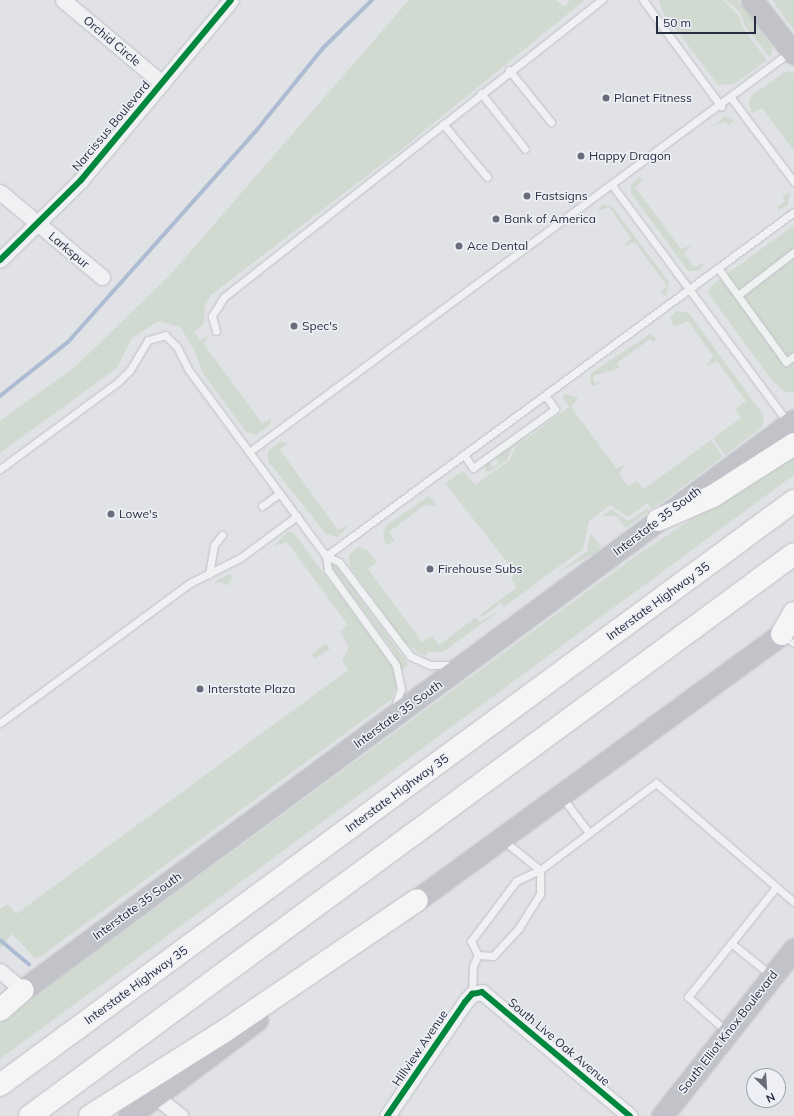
<!DOCTYPE html>
<html>
<head>
<meta charset="utf-8">
<style>
  body { margin:0 }
  #map { position:relative; width:794px; height:1116px; overflow:hidden; background:#e1e2e6; font-family:Mulish,sans-serif }
  div>[style] { position:absolute }
  .green>* { inset:0; background:#d0dad1 }
  .stream>* { height:4px; margin:-2px; padding:0 2px; transform-origin:2px; border-radius:2px; background:#adbbd3 }
  .roads { filter:drop-shadow(0 0 1px #bfc0c4) drop-shadow(0 0 1px #bfc0c4) }
  .lane>* { height:7px; margin:-3.5px; padding:0 3.5px; transform-origin:3.5px; border-radius:3.5px; background:#f0f1f3 }
  .street>* { height:15px; margin:-7.5px; padding:0 7.5px; transform-origin:7.5px; border-radius:7.5px; background:#f0f1f3 }
  .secondary>* { height:21px; margin:-10.5px; padding:0 10.5px; transform-origin:10.5px; border-radius:10.5px; background:#c2c3c9 }
  .highway>* { height:22px; margin:-11px; padding:0 11px; transform-origin:11px; border-radius:11px; background:#f5f5f6 }
  .cycleway>* { height:6px; margin:-3px; padding:0 3px; transform-origin:3px; border-radius:3px; background:#00873e }
  .dots>* { width:11px; height:11px; translate:-50% -50%; box-sizing:border-box; border:2px solid #eef0f6; border-radius:50% }
  span { translate:-50% -50%; white-space:nowrap; text-align:center; line-height:1.15; -webkit-text-stroke:3px #eef0f6; paint-order:stroke }
  .street-label { font-size:12px; color:#272d41 }
  .poi-label { font-size:12px; color:#272d41 }
  .left { translate:0 -50%; text-align:left }
  .north { position:absolute; left:746px; top:1068px; width:40px; height:40px; box-sizing:border-box; background:#eef0f6; border:1px solid #9ea2ae; border-radius:50%; rotate:155deg; font-size:11px; font-weight:700; line-height:16px; text-align:center; color:#272d41 }
  .north::after { content:''; display:block; margin:auto; width:14px; height:18px; background:#686c7b; clip-path:polygon(50% 0,100% 100%,50% 72%,0 100%) }
  .scale { position:absolute; left:656px; top:16px; width:100px; height:18px; box-sizing:border-box; border:2px solid #272d41; border-top:0; padding-left:5px; font-size:12px; line-height:14px; white-space:nowrap; color:#272d41; -webkit-text-stroke:3px #eef0f6; paint-order:stroke }
</style>
</head>
<body>
<div id="map">
  <div class="green">
    <div style="clip-path:polygon(409px 0,556px 0,564px 7px,570px 0,585px 0,403px 148px,211px 295px,205px 306px,204px 324px,194px 332px,200px 340px,210px 335px,203px 343px,262px 423px,271px 418px,270px 425px,256px 435px,246px 432px,202px 372px,194px 349px,180px 327px,159px 321px,132px 338px,117px 368px,0 453px,0 421px,76px 366px,170px 275px)"></div>
    <div style="clip-path:polygon(659px 0,723px 0,739px 16px,744px 30px,767px 60px,734px 84px,718px 85px,662px 11px)"></div>
    <div style="clip-path:polygon(726px 0,738px 0,773px 47px,770px 58px,745px 26px,740px 12px)"></div>
    <div style="clip-path:polygon(772px 0,794px 0,794px 30px,787px 21px)"></div>
    <div style="clip-path:polygon(786px 71px,794px 73px,794px 151px,762px 108px,752px 113px,749px 104px,751px 96px)"></div>
    <div style="clip-path:polygon(725px 116px,735px 120px,729px 125px,726px 121px,715px 125px)"></div>
    <div style="clip-path:polygon(639px 177px,643px 181px,635px 187px,681px 249px,692px 245px,684px 253px,694px 267px,705px 263px,699px 271px,688px 271px,631px 193px,631px 185px)"></div>
    <div style="clip-path:polygon(790px 192px,788px 205px,778px 211px,777px 207px,785px 201px,782px 197px)"></div>
    <div style="clip-path:polygon(602px 205px,612px 206px,669px 282px,666px 296px,660px 293px,667px 286px,635px 242px,624px 246px,631px 238px,609px 207px,598px 211px)"></div>
    <div style="clip-path:polygon(794px 225px,794px 393px,785px 392px,771px 379px,708px 293px,712px 285px)"></div>
    <div style="clip-path:polygon(676px 311px,689px 313px,764px 416px,762px 427px,725px 455px,713px 438px,741px 418px,735px 409px,746px 401px,717px 361px,706px 366px,713px 356px,688px 321px,674px 327px,670px 318px)"></div>
    <div style="clip-path:polygon(650px 334px,657px 339px,653px 342px,650px 339px,617px 363px,619px 368px,593px 376px,595px 383px,602px 381px,594px 386px,590px 384px,591px 373px)"></div>
    <div style="clip-path:polygon(566px 394px,578px 398px,571px 407px,617px 469px,625px 464px,619px 474px,628px 486px,637px 481px,644px 489px,711px 440px,723px 457px,652px 509px,647px 503px,628px 517px,610px 505px,589px 521px,583px 549px,504px 607px,501px 603px,482px 617px,480px 615px,517px 587px,511px 579px,515px 572px,445px 483px,463px 471px,475px 485px,510px 460px,515px 447px,569px 407px,562px 396px)"></div>
    <div style="clip-path:polygon(548px 419px,512px 448px,507px 460px,491px 471px,486px 471px,485px 465px,489px 462px,493px 467px,499px 463px,495px 457px)"></div>
    <div style="clip-path:polygon(279px 442px,288px 443px,280px 450px,338px 530px,349px 525px,338px 537px,326px 534px,268px 461px,268px 451px)"></div>
    <div style="clip-path:polygon(794px 452px,794px 475px,0 1059px,0 1024px,37px 995px,637px 555px)"></div>
    <div style="clip-path:polygon(429px 496px,438px 506px,425px 505px,389px 532px,395px 541px,386px 545px,383px 534px,387px 525px)"></div>
    <div style="clip-path:polygon(647px 508px,649px 511px,626px 528px,616px 516px,602px 516px,611px 509px,628px 521px)"></div>
    <div style="clip-path:polygon(288px 532px,294px 533px,391px 664px,397px 682px,392px 699px,40px 957px,35px 958px,12px 934px,0 948px,0 909px,8px 904px,16px 914px,348px 670px,342px 661px,349px 647px,340px 631px,348px 625px,287px 542px,273px 546px)"></div>
    <div style="clip-path:polygon(590px 533px,601px 546px,597px 552px,557px 573px,587px 551px)"></div>
    <div style="clip-path:polygon(358px 547px,366px 549px,377px 562px,368px 569px,422px 642px,432px 636px,439px 645px,476px 617px,480px 622px,502px 609px,443px 652px,428px 652px,426px 656px,417px 652px,404px 641px,350px 567px,349px 555px)"></div>
    <div style="clip-path:polygon(332px 564px,336px 565px,409px 665px,402px 669px,396px 655px,332px 568px)"></div>
    <div style="clip-path:polygon(229px 574px,233px 577px,227px 586px,222px 582px,213px 583px)"></div>
    <div style="clip-path:polygon(326px 643px,330px 649px,314px 659px,312px 654px)"></div>
  </div>
  <div class="stream">
    <div style="left:0;top:396px;width:87px;rotate:-38.5deg"></div>
    <div style="left:68px;top:342px;width:283px;rotate:-48.3deg"></div>
    <div style="left:256px;top:131px;width:107px;rotate:-51.1deg"></div>
    <div style="left:323px;top:48px;width:69px;rotate:-44.4deg"></div>
    <div style="left:0;top:940px;width:38px;rotate:40deg"></div>
  </div>
  <div class="roads">
    <div class="lane">
      <div style="left:643px;top:0;width:132px;rotate:53.7deg"></div>
      <div style="left:509px;top:70px;width:67px;rotate:51.1deg"></div>
      <div style="left:481px;top:93px;width:71px;rotate:51.8deg"></div>
      <div style="left:731px;top:98px;width:105px;rotate:53.1deg"></div>
      <div style="left:443px;top:124px;width:69px;rotate:50.3deg"></div>
      <div style="left:612px;top:185px;width:296px;rotate:53.5deg"></div>
      <div style="left:718px;top:268px;width:116px;rotate:54.1deg"></div>
      <div style="left:786px;top:362px;width:10px;rotate:-37deg"></div>
      <div style="left:738px;top:295px;width:71px;rotate:-37.5deg"></div>
      <div style="left:216px;top:331px;width:16px;rotate:-105deg"></div>
      <div style="left:212px;top:316px;width:22px;rotate:-58deg"></div>
      <div style="left:224px;top:297px;width:481px;rotate:-38.2deg"></div>
      <div style="left:249px;top:452px;width:673px;rotate:-36.48deg"></div>
      <div style="left:464px;top:455px;width:16px;rotate:55deg"></div>
      <div style="left:473px;top:468px;width:101px;rotate:-35.7deg"></div>
      <div style="left:555px;top:409px;width:17px;rotate:-126deg"></div>
      <div style="left:0;top:469px;width:147px;rotate:-36.4deg"></div>
      <div style="left:118px;top:382px;width:17px;rotate:-45deg"></div>
      <div style="left:130px;top:370px;width:35px;rotate:-59deg"></div>
      <div style="left:148px;top:340px;width:18px;rotate:-16deg"></div>
      <div style="left:165px;top:335px;width:17px;rotate:45deg"></div>
      <div style="left:177px;top:347px;width:25px;rotate:63deg"></div>
      <div style="left:188px;top:369px;width:232px;rotate:53.6deg"></div>
      <div style="left:326px;top:556px;width:581px;rotate:-36.32deg"></div>
      <div style="left:262px;top:506px;width:22px;rotate:-36deg"></div>
      <div style="left:209px;top:574px;width:29px;rotate:-80deg"></div>
      <div style="left:214px;top:545px;width:13px;rotate:-51deg"></div>
      <div style="left:784px;top:635px;width:13px;rotate:39deg"></div>
      <div style="left:395px;top:707px;width:19px;rotate:-72deg"></div>
      <div style="left:401px;top:689px;width:25px;rotate:-102deg"></div>
      <div style="left:396px;top:665px;width:117px;rotate:-125.6deg"></div>
      <div style="left:328px;top:570px;width:14px;rotate:-98deg"></div>
      <div style="left:326px;top:556px;width:14px;rotate:25deg"></div>
      <div style="left:339px;top:562px;width:118px;rotate:52.9deg"></div>
      <div style="left:410px;top:656px;width:22px;rotate:24deg"></div>
      <div style="left:430px;top:665px;width:22px"></div>
      <div style="left:0;top:723px;width:236px;rotate:-36.4deg"></div>
      <div style="left:190px;top:583px;width:56px;rotate:-26.6deg"></div>
      <div style="left:240px;top:558px;width:71px;rotate:-36.4deg"></div>
      <div style="left:562px;top:797px;width:45px;rotate:53.1deg"></div>
      <div style="left:503px;top:840px;width:48px;rotate:39deg"></div>
      <div style="left:540px;top:870px;width:24px;rotate:90deg"></div>
      <div style="left:540px;top:894px;width:40px;rotate:122deg"></div>
      <div style="left:519px;top:928px;width:38px;rotate:133deg"></div>
      <div style="left:493px;top:956px;width:15px;rotate:-176deg"></div>
      <div style="left:478px;top:955px;width:16px;rotate:-117deg"></div>
      <div style="left:471px;top:941px;width:75px;rotate:-53.1deg"></div>
      <div style="left:516px;top:881px;width:26px;rotate:-25deg"></div>
      <div style="left:540px;top:870px;width:145px;rotate:-36.9deg"></div>
      <div style="left:656px;top:783px;width:182px;rotate:40.8deg"></div>
      <div style="left:731px;top:943px;width:53px;rotate:38.8deg"></div>
      <div style="left:472px;top:994px;width:28px;rotate:-88deg"></div>
      <div style="left:473px;top:966px;width:12px;rotate:-66deg"></div>
      <div style="left:726px;top:1031px;width:51px;rotate:-138.2deg"></div>
      <div style="left:688px;top:997px;width:141px;rotate:-51.3deg"></div>
    </div>
    <div class="street">
      <div style="left:63px;top:0;width:129px;rotate:40deg"></div>
      <div style="left:0;top:192px;width:133px;rotate:39.8deg"></div>
      <div style="left:0;top:260px;width:114px;rotate:-44.6deg"></div>
      <div style="left:81px;top:180px;width:234px;rotate:-50.2deg"></div>
      <div style="left:0;top:971px;width:30px;rotate:40deg"></div>
      <div style="left:156px;top:1097px;width:31px;rotate:38deg"></div>
      <div style="left:387px;top:1116px;width:138px;rotate:-55.6deg"></div>
      <div style="left:465px;top:1002px;width:11px;rotate:-49deg"></div>
      <div style="left:472px;top:994px;width:10px;rotate:-11deg"></div>
      <div style="left:482px;top:992px;width:193px;rotate:40deg"></div>
    </div>
    <div class="secondary">
      <div style="left:752px;top:0;width:68px;rotate:52.1deg"></div>
      <div style="left:403px;top:910px;width:484px;rotate:-36.1deg"></div>
      <div style="left:8px;top:1001px;width:977px;rotate:-36.47deg"></div>
      <div style="left:129px;top:1116px;width:160px;rotate:-36.9deg"></div>
      <div style="left:662px;top:1116px;width:213px;rotate:-51.7deg"></div>
    </div>
    <div class="highway">
      <div style="left:658px;top:520px;width:60px;rotate:-23.6deg"></div>
      <div style="left:713px;top:496px;width:96px;rotate:-32.7deg"></div>
      <div style="left:782px;top:634px;width:24px;rotate:-60deg"></div>
      <div style="left:0;top:1010px;width:30px;rotate:-41deg"></div>
      <div style="left:0;top:1085px;width:986px;rotate:-36.34deg"></div>
      <div style="left:30px;top:1116px;width:948px;rotate:-36.34deg"></div>
      <div style="left:90px;top:1116px;width:165px;rotate:-32.3deg"></div>
      <div style="left:229px;top:1028px;width:227px;rotate:-34.2deg"></div>
    </div>
  </div>
  <div class="cycleway">
    <div style="left:0;top:260px;width:114px;rotate:-44.6deg"></div>
    <div style="left:81px;top:180px;width:234px;rotate:-50.2deg"></div>
    <div style="left:387px;top:1116px;width:138px;rotate:-55.6deg"></div>
    <div style="left:465px;top:1002px;width:11px;rotate:-49deg"></div>
    <div style="left:472px;top:994px;width:10px;rotate:-11deg"></div>
    <div style="left:482px;top:992px;width:193px;rotate:40deg"></div>
  </div>
  <div class="dots">
    <div style="left:606px;top:98px;background:#686c7b"></div>
    <div style="left:581px;top:156px;background:#686c7b"></div>
    <div style="left:527px;top:196px;background:#686c7b"></div>
    <div style="left:496px;top:219px;background:#686c7b"></div>
    <div style="left:459px;top:246px;background:#686c7b"></div>
    <div style="left:294px;top:326px;background:#686c7b"></div>
    <div style="left:111px;top:514px;background:#686c7b"></div>
    <div style="left:430px;top:569px;background:#686c7b"></div>
    <div style="left:200px;top:689px;background:#686c7b"></div>
  </div>
  <div class="street-label">
    <span style="left:112px;top:41px;rotate:40deg">Orchid Circle</span>
    <span style="left:111px;top:126px;rotate:-50deg">Narcissus Boulevard</span>
    <span style="left:69px;top:250px;rotate:40deg">Larkspur</span>
    <span style="left:657px;top:521px;rotate:-37deg">Interstate 35 South</span>
    <span style="left:658px;top:601px;rotate:-36deg">Interstate Highway 35</span>
    <span style="left:398px;top:714px;rotate:-36deg">Interstate 35 South</span>
    <span style="left:397px;top:793px;rotate:-36deg">Interstate Highway 35</span>
    <span style="left:137px;top:906px;rotate:-36deg">Interstate 35 South</span>
    <span style="left:136px;top:985px;rotate:-36deg">Interstate Highway 35</span>
    <span style="left:728px;top:1032px;rotate:-52deg">South Elliot Knox Boulevard</span>
    <span style="left:559px;top:1042px;rotate:40deg">South Live Oak Avenue</span>
    <span style="left:420px;top:1048px;rotate:-56deg">Hillview Avenue</span>
  </div>
  <div class="poi-label">
    <span class="left" style="left:614px;top:98px">Planet Fitness</span>
    <span class="left" style="left:589px;top:156px">Happy Dragon</span>
    <span class="left" style="left:535px;top:196px">Fastsigns</span>
    <span class="left" style="left:504px;top:219px">Bank of America</span>
    <span class="left" style="left:467px;top:246px">Ace Dental</span>
    <span class="left" style="left:302px;top:326px">Spec's</span>
    <span class="left" style="left:119px;top:514px">Lowe's</span>
    <span class="left" style="left:438px;top:569px">Firehouse Subs</span>
    <span class="left" style="left:208px;top:689px">Interstate Plaza</span>
  </div>
  <div class="north">N</div>
  <div class="scale">50 m</div>
</div>
</body>
</html>
